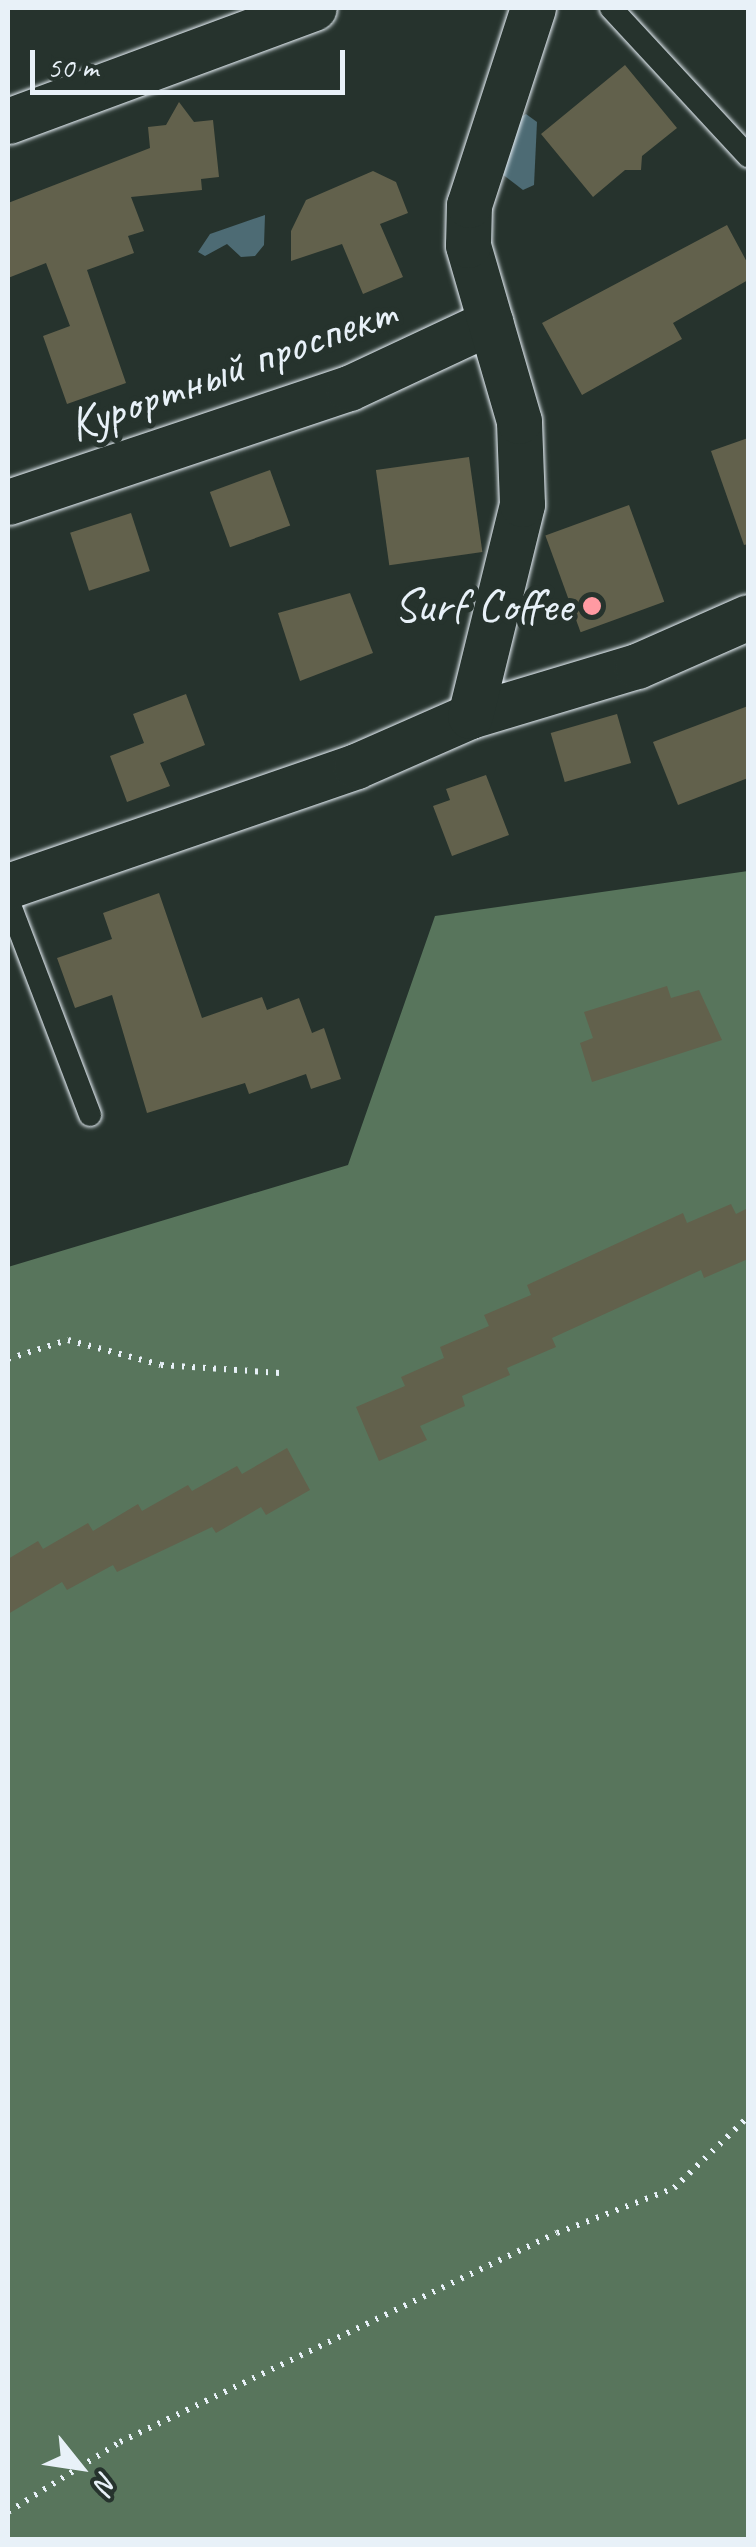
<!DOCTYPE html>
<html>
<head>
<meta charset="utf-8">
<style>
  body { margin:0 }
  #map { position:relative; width:756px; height:2547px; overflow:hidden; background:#26332d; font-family:Caveat,sans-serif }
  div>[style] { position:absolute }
  .green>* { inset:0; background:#58755c }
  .water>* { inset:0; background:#4d6b74 }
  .building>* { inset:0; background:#62614c; transform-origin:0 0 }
  .path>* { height:6px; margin-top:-3px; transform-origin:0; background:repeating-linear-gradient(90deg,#e8f1f8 0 2.5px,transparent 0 10.5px) }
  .roads { filter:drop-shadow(0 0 2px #e8f1f8) drop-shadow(0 0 2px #e8f1f8) }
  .lane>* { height:22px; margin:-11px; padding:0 11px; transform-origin:11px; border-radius:11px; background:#26332d }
  .street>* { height:45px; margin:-22.5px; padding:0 22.5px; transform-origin:22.5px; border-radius:22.5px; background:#26332d }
  .dots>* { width:28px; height:28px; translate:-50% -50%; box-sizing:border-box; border:5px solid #26332d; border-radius:50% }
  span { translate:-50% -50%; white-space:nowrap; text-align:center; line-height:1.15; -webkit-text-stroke:10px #26332d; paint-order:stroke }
  .street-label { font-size:48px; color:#e8f1f8 }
  .poi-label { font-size:48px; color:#e8f1f8 }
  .right { translate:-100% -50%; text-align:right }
  .frame { position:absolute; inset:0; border:10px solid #e8f1f8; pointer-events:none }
  .north { position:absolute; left:30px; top:2417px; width:100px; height:100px; -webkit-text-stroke:8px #26332d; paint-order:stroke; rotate:120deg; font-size:28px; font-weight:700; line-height:40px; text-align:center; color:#e8f1f8 }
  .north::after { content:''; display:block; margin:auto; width:35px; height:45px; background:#e8f1f8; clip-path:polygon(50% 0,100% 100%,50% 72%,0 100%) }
  .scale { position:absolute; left:30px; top:50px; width:315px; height:45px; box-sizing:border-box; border:5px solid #e8f1f8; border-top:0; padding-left:12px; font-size:30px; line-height:35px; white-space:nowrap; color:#e8f1f8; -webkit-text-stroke:8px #26332d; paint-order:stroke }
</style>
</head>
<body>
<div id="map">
  <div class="green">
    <div style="clip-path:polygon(748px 871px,748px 2539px,8px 2540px,8px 1267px,348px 1165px,435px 916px)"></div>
  </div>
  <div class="water">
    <div style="clip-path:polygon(526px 114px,537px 122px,534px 185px,523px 190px,502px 174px,519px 118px)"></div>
    <div style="clip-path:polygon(265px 215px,264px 245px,255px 256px,241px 257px,227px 244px,205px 256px,198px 252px,210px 234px)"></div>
  </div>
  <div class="building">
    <div style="clip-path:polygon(625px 65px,677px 128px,642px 156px,641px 170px,625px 170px,593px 197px,541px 134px)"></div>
    <div style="clip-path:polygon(179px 102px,194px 122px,213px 120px,219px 177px,201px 179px,202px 190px,131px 197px,144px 231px,128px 236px,134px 253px,87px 270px,126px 383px,67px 404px,43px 336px,70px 326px,46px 263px,8px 278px,8px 203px,150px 148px,148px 127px,166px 125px)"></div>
    <div style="clip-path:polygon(373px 171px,396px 182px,408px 213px,380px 224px,403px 277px,363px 294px,342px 244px,291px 261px,291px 231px,306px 200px)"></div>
    <div style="clip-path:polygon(727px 225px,748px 264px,748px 280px,673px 323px,682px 339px,582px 395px,542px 323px)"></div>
    <div style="clip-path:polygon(748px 438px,748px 544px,744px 545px,711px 451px)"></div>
    <div style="left:469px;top:457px;width:96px;height:94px;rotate:82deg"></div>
    <div style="left:270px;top:470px;width:59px;height:64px;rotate:70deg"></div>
    <div style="left:629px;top:505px;width:103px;height:89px;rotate:70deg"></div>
    <div style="left:131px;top:513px;width:61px;height:64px;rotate:72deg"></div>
    <div style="clip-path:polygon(350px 593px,373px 653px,300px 681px,278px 613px)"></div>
    <div style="clip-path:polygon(186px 694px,205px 745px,160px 763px,170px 786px,127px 802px,110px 756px,144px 743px,133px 714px)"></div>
    <div style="clip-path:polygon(748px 706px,748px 778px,678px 805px,653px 742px)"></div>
    <div style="left:617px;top:714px;width:51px;height:69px;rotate:74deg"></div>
    <div style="clip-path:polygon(486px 775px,509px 835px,452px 856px,433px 806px,450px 800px,446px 789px)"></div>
    <div style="clip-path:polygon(159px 893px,202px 1018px,262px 997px,267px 1010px,299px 998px,312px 1033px,324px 1028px,341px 1079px,311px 1089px,306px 1074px,249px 1094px,245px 1083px,147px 1113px,112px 995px,75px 1008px,57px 958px,112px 939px,103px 913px)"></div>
    <div style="clip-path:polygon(667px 986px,671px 998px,699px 990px,722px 1040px,592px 1082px,580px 1043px,593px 1038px,584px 1012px)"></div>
    <div style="clip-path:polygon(731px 1204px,736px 1214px,748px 1208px,748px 1259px,704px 1278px,701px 1270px,552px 1338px,556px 1347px,507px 1368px,510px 1375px,462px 1396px,465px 1406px,420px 1426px,427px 1440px,379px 1461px,356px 1407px,405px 1386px,401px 1377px,444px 1358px,440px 1347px,489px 1326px,484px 1315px,531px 1295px,527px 1285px,683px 1213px,687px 1223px)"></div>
    <div style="clip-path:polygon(287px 1448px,310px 1490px,266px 1515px,261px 1507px,216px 1533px,212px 1527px,117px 1572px,113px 1565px,67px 1590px,62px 1582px,8px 1614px,8px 1559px,38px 1541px,43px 1549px,88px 1523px,93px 1531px,138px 1504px,142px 1511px,188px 1485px,192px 1491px,237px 1466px,242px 1474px)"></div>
  </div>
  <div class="path">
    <div style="left:8px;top:1359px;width:63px;rotate:-17.6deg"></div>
    <div style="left:68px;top:1340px;width:96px;rotate:15deg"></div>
    <div style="left:161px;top:1365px;width:119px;rotate:3.8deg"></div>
    <div style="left:8px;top:2512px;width:132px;rotate:-32deg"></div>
    <div style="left:120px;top:2442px;width:484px;rotate:-25.6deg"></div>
    <div style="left:557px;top:2233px;width:125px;rotate:-21deg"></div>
    <div style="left:674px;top:2188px;width:103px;rotate:-43.8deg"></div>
  </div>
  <div class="roads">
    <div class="lane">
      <div style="left:611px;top:8px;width:202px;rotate:47.2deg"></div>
      <div style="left:8px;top:900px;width:230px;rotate:69.1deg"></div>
    </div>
    <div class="street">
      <div style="left:8px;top:121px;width:326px;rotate:-20.3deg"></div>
      <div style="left:8px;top:502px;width:360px;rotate:-18.5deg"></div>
      <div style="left:349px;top:388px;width:156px;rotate:-25.1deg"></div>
      <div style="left:470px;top:716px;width:174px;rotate:-16.7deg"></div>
      <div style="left:637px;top:666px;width:121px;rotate:-23.8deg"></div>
      <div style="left:8px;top:886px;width:368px;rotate:-19deg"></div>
      <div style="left:356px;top:766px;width:124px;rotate:-23.7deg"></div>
      <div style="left:470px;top:716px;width:218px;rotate:-76.2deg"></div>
      <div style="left:522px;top:504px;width:83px;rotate:-92.1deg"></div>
      <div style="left:519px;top:421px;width:183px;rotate:-106.2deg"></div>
      <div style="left:468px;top:245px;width:40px;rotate:-88.6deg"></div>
      <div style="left:469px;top:205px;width:207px;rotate:-72deg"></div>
    </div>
  </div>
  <div class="dots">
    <div style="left:592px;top:606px;background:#ff9aa2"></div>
  </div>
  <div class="street-label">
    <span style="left:232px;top:368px;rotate:-20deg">Курортный проспект</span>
  </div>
  <div class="poi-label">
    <span class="right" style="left:572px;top:606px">Surf Coffee</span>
  </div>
  <div class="frame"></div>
  <div class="north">N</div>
  <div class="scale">50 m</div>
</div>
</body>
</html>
